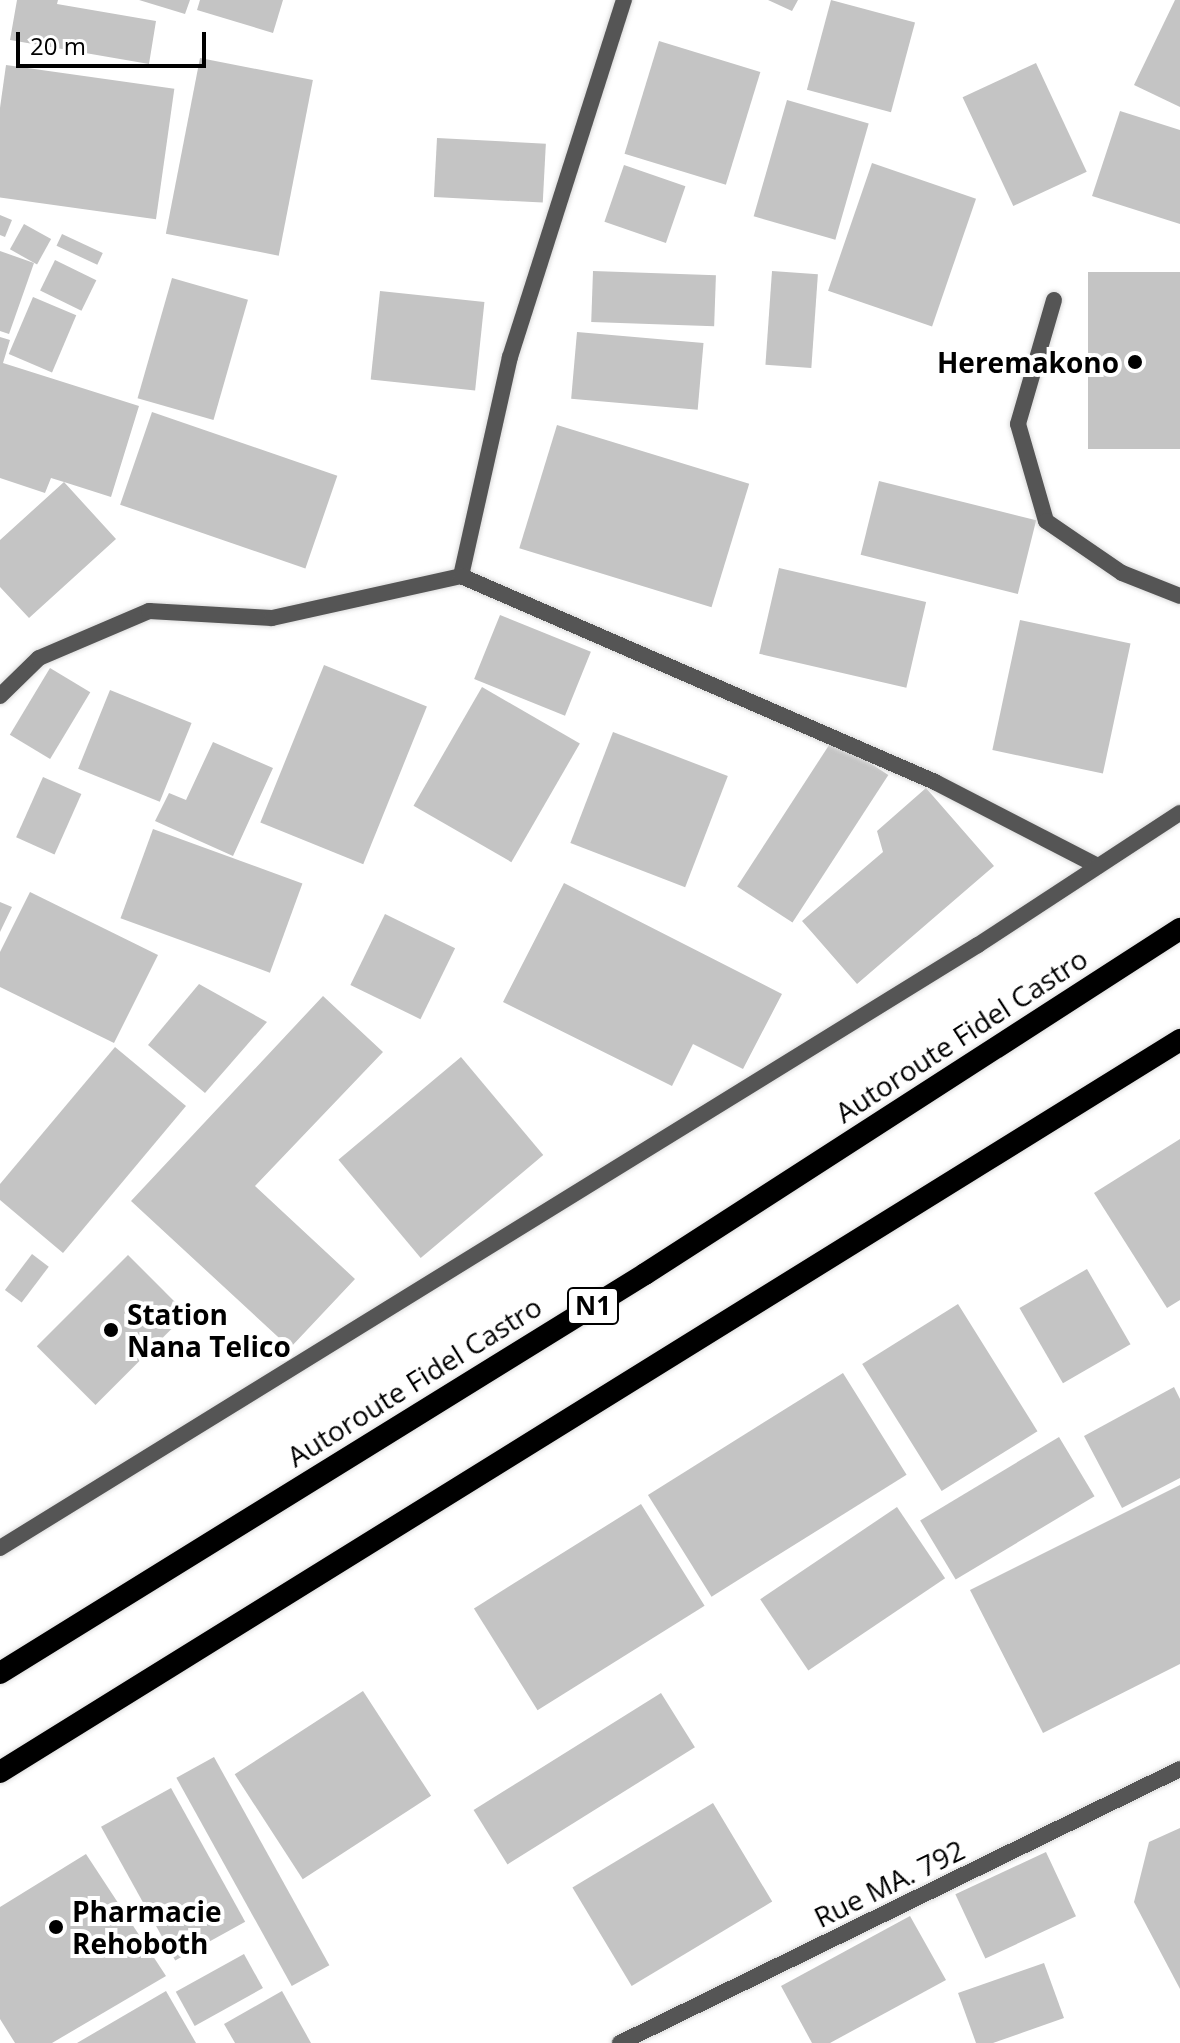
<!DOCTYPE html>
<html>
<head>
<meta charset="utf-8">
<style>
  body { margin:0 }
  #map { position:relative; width:1180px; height:2043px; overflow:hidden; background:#fff; font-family:"Open Sans",sans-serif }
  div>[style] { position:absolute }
  .building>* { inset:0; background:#c4c4c4; transform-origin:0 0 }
  .roads { filter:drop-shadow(0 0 2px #dbdbdb) drop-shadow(0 0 2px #dbdbdb) }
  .minor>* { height:16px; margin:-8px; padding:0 8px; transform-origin:8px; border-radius:8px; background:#555 }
  .trunk>* { height:22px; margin:-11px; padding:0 11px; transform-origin:11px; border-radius:11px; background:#000 }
  .dots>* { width:22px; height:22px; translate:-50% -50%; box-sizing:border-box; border:4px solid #fff; border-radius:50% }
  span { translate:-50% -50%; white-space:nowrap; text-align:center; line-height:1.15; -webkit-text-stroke:8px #fff; paint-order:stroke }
  .shield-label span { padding:2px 6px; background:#fff; border:2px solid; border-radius:6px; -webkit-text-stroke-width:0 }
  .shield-label { font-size:26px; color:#000; font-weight:700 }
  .poi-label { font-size:28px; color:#000; font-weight:700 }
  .right { translate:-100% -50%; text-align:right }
  .left { translate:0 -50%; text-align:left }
  .street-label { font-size:28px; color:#000 }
  .scale { position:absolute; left:16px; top:32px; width:190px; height:36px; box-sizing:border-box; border:4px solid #000; border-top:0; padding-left:10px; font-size:24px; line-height:28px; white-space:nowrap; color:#000; -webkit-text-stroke:6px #fff; paint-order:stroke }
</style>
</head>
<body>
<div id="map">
  <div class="building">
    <div style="clip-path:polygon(17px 0,58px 0,57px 4px,156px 21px,149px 64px,10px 40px)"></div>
    <div style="clip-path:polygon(139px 0,190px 0,185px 14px)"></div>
    <div style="clip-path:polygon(200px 0,283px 0,273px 33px,197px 10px)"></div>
    <div style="clip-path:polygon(768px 0,798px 0,792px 11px)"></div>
    <div style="left:831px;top:0;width:87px;height:93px;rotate:15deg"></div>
    <div style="clip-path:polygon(1175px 0,1180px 0,1180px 107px,1134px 85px)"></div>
    <div style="left:659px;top:41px;width:106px;height:118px;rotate:17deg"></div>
    <div style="left:200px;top:58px;width:115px;height:179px;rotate:11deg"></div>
    <div style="left:1036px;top:63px;width:120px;height:81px;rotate:65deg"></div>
    <div style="left:6px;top:65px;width:170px;height:132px;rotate:8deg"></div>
    <div style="left:787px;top:100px;width:85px;height:121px;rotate:16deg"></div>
    <div style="clip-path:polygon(1120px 111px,1180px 130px,1180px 224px,1092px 196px)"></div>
    <div style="left:437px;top:138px;width:109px;height:59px;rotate:3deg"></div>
    <div style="left:872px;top:163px;width:110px;height:135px;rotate:19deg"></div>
    <div style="left:624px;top:165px;width:65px;height:60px;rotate:19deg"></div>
    <div style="clip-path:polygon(0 215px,12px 220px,5px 237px,0 235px)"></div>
    <div style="left:24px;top:224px;width:31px;height:29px;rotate:29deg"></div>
    <div style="left:62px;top:234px;width:45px;height:13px;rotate:25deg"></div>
    <div style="clip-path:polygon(0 251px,34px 263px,9px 334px,0 331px)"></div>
    <div style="left:55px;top:260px;width:46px;height:34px;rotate:26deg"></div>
    <div style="left:593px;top:271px;width:123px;height:51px;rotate:2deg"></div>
    <div style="left:772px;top:271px;width:46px;height:94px;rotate:4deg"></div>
    <div style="left:1180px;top:272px;width:177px;height:92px;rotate:90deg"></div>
    <div style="left:172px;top:278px;width:79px;height:125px;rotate:16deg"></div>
    <div style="left:380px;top:291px;width:105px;height:89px;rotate:6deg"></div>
    <div style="left:33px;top:297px;width:47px;height:62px;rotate:23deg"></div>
    <div style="left:577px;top:332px;width:127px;height:67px;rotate:5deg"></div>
    <div style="clip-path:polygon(0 337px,10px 340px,3px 363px,139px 406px,111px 497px,64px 482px,116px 539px,29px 618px,0 587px,0 540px,64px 482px,51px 478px,45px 493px,0 478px)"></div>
    <div style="left:152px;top:412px;width:196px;height:98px;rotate:19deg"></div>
    <div style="left:557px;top:425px;width:201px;height:129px;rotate:17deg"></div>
    <div style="left:879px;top:481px;width:162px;height:76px;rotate:14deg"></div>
    <div style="left:779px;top:568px;width:151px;height:88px;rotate:13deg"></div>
    <div style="left:500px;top:615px;width:98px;height:69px;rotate:22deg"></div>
    <div style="left:1020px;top:620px;width:113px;height:133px;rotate:12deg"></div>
    <div style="left:324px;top:665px;width:111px;height:170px;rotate:22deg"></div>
    <div style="left:50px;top:668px;width:47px;height:78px;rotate:31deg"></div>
    <div style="left:482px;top:687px;width:113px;height:137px;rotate:30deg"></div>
    <div style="left:110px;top:690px;width:88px;height:85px;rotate:22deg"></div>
    <div style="left:613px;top:732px;width:123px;height:119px;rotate:21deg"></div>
    <div style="left:833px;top:739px;width:66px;height:176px;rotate:33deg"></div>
    <div style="clip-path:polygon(213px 742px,273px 768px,233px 856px,155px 821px,169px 793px,186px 800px)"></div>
    <div style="left:43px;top:777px;width:42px;height:66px;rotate:24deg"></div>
    <div style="clip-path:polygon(926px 788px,994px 866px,857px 984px,802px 921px,883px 852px,877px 831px)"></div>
    <div style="left:153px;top:829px;width:159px;height:95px;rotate:20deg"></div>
    <div style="clip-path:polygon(564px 883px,782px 994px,743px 1069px,693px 1044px,672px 1086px,503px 1002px)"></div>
    <div style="clip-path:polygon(30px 892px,158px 955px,114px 1043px,0 987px,0 952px)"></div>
    <div style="clip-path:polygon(0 902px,12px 907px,0 932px)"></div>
    <div style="left:385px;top:914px;width:78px;height:79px;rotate:26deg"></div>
    <div style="clip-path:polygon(199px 984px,267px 1022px,205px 1093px,148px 1045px)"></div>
    <div style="clip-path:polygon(323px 996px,383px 1052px,255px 1186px,355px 1279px,290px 1348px,131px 1201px)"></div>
    <div style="clip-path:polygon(115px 1047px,186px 1106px,63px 1253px,0 1200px,0 1184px)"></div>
    <div style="left:461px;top:1057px;width:128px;height:160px;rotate:50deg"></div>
    <div style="clip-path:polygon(1180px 1139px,1180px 1300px,1167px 1308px,1094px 1193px)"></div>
    <div style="left:32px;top:1254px;width:21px;height:45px;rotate:37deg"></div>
    <div style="left:128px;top:1255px;width:83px;height:129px;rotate:45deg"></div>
    <div style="left:1087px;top:1269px;width:87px;height:78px;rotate:60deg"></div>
    <div style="left:958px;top:1304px;width:150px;height:113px;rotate:58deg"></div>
    <div style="left:843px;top:1373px;width:120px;height:230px;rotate:58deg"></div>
    <div style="clip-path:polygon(1174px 1387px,1180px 1399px,1180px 1478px,1122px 1508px,1084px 1436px)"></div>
    <div style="left:1059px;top:1437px;width:69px;height:162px;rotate:59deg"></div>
    <div style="clip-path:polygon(1180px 1485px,1180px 1664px,1043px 1733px,970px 1590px)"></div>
    <div style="left:641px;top:1504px;width:120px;height:197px;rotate:58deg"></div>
    <div style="left:897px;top:1507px;width:86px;height:165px;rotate:56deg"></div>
    <div style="left:363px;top:1691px;width:125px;height:153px;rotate:57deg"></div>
    <div style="left:661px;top:1693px;width:64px;height:221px;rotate:58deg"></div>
    <div style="left:214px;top:1757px;width:238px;height:43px;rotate:61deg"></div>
    <div style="left:171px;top:1788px;width:153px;height:80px;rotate:61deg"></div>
    <div style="left:713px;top:1803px;width:115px;height:164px;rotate:59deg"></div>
    <div style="clip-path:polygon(1180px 1828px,1180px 1989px,1134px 1902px,1149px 1842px)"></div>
    <div style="left:1046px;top:1852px;width:71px;height:100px;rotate:65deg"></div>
    <div style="clip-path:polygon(86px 1854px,166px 1976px,52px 2043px,15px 2043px,0 2019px,0 1907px)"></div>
    <div style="clip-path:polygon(910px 1916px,946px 1980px,830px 2043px,812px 2043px,781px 1986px)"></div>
    <div style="left:244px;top:1954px;width:39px;height:78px;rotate:61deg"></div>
    <div style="clip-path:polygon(1044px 1963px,1064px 2018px,993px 2043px,976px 2043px,958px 1993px)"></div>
    <div style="clip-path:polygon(166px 1991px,196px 2043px,77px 2043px)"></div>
    <div style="clip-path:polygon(282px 1991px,311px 2043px,235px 2043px,224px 2024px)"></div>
  </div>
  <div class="roads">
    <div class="minor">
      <div style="left:1054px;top:300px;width:129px;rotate:106.2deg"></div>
      <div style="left:1018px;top:424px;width:101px;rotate:73.9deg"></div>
      <div style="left:1046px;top:521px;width:92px;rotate:34.4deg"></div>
      <div style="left:1122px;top:573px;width:62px;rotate:21.6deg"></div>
      <div style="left:461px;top:576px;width:224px;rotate:-77.4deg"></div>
      <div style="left:510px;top:357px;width:375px;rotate:-72.3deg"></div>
      <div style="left:0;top:696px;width:54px;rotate:-44.3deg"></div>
      <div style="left:39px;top:658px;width:120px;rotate:-23.1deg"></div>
      <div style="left:149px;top:611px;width:123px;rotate:3.3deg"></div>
      <div style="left:272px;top:618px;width:194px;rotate:-12.5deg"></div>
      <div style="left:461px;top:576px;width:517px;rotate:23.49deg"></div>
      <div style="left:935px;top:782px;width:183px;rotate:27.3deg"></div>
      <div style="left:0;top:1548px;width:1149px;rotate:-31.66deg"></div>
      <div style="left:978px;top:945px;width:241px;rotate:-33.2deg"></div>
      <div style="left:620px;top:2043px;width:623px;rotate:-26.07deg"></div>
    </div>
    <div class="trunk">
      <div style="left:0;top:1673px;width:758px;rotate:-31.74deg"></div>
      <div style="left:645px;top:1274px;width:637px;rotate:-32.82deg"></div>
      <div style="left:0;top:1772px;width:1389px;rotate:-31.81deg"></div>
    </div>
  </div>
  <div class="dots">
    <div style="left:1135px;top:362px;background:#000"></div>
    <div style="left:111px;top:1330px;background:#000"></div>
    <div style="left:56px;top:1927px;background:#000"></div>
  </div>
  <div class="shield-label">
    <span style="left:593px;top:1306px">N1</span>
  </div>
  <div class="poi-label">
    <span class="right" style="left:1119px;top:362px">Heremakono</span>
    <span class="left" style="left:127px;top:1330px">Station<br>Nana Telico</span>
    <span class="left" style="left:72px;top:1927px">Pharmacie<br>Rehoboth</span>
  </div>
  <div class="street-label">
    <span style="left:961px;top:1035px;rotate:-33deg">Autoroute Fidel Castro</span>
    <span style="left:414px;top:1381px;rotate:-32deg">Autoroute Fidel Castro</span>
    <span style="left:889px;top:1883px;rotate:-26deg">Rue MA. 792</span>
  </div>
  <div class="scale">20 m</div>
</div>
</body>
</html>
